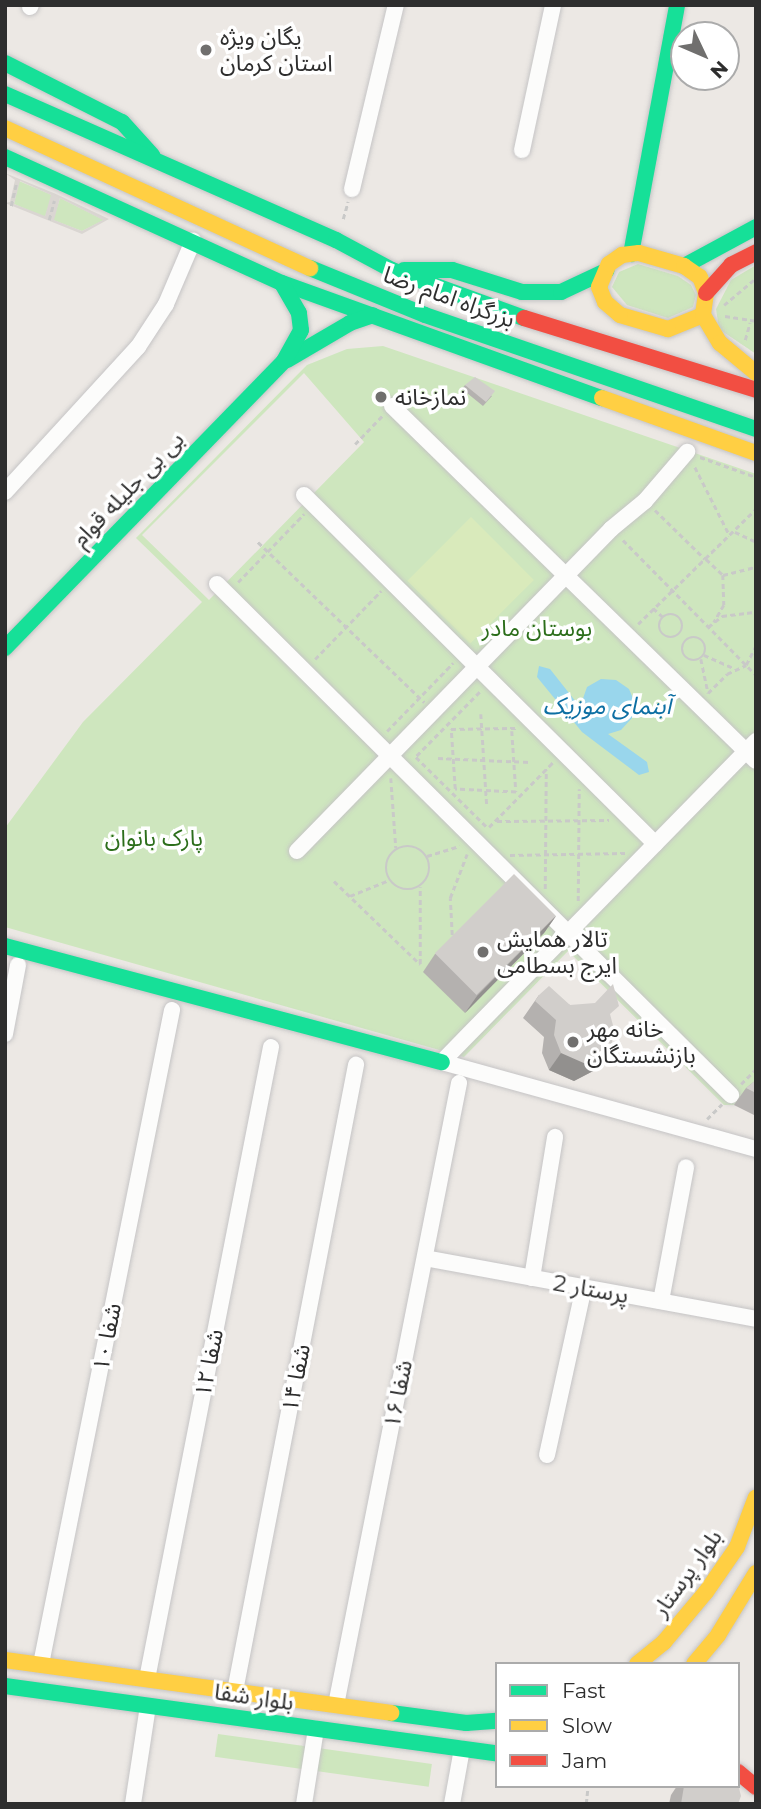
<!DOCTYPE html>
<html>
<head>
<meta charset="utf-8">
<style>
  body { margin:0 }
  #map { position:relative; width:761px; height:1809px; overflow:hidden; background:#ece8e4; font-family:Montserrat,"Noto Sans Arabic",sans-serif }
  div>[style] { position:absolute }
  .green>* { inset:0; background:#cee6be; transform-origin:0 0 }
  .pitch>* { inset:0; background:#d9eabb; transform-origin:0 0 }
  .plaza>* { inset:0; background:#dad6d2 }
  .water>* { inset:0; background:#99d6ec }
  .path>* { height:2.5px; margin-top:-1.25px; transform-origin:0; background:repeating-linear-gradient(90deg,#c9c9c8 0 5px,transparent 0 8.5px) }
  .path>.ring { margin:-1.25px; padding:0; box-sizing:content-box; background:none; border:2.5px solid #c9c9c8; border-radius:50% }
  .roads { filter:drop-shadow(0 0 2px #c5c4c5) drop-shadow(0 0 2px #c5c4c5) }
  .street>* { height:16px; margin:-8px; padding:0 8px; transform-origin:8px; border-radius:8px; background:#fcfcfb }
  .fast>* { height:16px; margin:-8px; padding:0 8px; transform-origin:8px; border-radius:8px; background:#16e098 }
  .slow>* { height:16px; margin:-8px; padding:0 8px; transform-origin:8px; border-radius:8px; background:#ffcf43 }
  .jam>* { height:16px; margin:-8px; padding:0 8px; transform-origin:8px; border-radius:8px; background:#f24e42 }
  .wall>* { inset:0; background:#b4b1af }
  .shaded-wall>* { inset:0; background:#92908e }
  .building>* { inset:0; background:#d1cecb; transform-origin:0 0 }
  .dots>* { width:19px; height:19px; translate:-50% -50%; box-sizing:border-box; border:4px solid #fff; border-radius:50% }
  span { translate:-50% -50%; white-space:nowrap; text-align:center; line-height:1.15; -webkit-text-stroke:7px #fff; paint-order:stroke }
  .poi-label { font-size:23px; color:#2e2e2e }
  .left { translate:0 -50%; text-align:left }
  .street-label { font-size:23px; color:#2e2e2e }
  .park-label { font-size:23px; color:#2c6e1b }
  .water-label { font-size:24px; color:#0d6fa3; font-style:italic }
  .frame { position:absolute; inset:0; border:7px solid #2e2e2e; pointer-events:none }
  .legend { position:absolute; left:495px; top:1662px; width:245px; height:126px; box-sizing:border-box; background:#fff; border:2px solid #ababab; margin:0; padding:9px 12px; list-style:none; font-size:21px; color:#2e2e2e }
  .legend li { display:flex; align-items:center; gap:14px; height:35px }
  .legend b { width:35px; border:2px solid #ababab }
  .north { position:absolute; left:670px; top:21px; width:70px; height:70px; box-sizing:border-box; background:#fff; border:2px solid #ababab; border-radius:50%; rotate:134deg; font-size:19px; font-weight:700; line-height:28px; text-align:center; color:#2e2e2e }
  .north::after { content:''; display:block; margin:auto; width:24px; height:32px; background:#706f6e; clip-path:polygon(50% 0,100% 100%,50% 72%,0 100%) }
</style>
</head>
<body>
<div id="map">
  <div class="green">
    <div style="clip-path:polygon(19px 181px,52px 195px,45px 217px,14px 204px)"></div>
    <div style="clip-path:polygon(60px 198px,104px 220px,82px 231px,53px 220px)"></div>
    <div style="clip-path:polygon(638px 264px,678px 276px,691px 285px,696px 295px,693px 307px,668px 318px,627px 305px,612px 287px,619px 272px)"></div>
    <div style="clip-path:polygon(756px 265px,756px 354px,719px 329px,716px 309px,731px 280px)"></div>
    <div style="clip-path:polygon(evenodd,383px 346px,756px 474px,756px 1082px,734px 1105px,724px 1105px,568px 951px,464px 1057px,5px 927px,5px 828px,83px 722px,202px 602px,136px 538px,307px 365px,347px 349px,383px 346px,304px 373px,364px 442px,209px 600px,142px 535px,304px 373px)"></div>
    <div style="left:218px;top:1734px;width:216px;height:23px;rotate:8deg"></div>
  </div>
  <div class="pitch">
    <div style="left:471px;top:517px;width:89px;height:90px;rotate:45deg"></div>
  </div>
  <div class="plaza">
    <div style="clip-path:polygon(evenodd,5px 173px,56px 194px,109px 219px,82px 234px,5px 203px,10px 202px,15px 180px,5px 173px,20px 181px,51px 195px,45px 216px,14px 204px,20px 181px,5px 173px,60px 198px,103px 220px,82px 231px,54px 220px,60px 198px)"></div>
  </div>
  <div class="water">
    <div style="clip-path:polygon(539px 666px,550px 669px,580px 707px,587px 687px,601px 679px,616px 680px,629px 689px,635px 703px,632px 718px,621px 730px,608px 734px,647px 762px,649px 772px,639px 775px,582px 732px,537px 677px)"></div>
  </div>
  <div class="path">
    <div style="left:11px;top:206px;width:22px;rotate:-77deg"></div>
    <div style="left:343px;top:219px;width:18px;rotate:-74deg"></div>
    <div style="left:49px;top:220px;width:20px;rotate:-75deg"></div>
    <div style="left:724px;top:305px;width:42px;rotate:-40.2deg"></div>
    <div style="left:725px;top:316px;width:31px;rotate:9deg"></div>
    <div style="left:745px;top:340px;width:18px;rotate:-74deg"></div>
    <div style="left:355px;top:444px;width:39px;rotate:-46deg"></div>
    <div style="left:700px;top:457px;width:59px;rotate:19.7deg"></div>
    <div style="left:695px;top:467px;width:77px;rotate:63.1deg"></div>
    <div style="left:655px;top:510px;width:70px;rotate:44.4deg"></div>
    <div style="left:735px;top:532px;width:23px;rotate:25deg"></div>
    <div style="left:623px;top:540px;width:190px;rotate:45.4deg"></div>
    <div style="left:258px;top:542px;width:231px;rotate:43.9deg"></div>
    <div style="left:706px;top:559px;width:23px;rotate:43deg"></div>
    <div style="left:723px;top:575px;width:30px;rotate:88deg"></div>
    <div style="left:724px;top:605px;width:20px;rotate:120deg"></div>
    <div style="left:723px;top:575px;width:34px;rotate:-14deg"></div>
    <div style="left:238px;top:582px;width:95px;rotate:-45.9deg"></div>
    <div style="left:653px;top:608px;width:13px;rotate:42deg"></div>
    <div class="ring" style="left:659px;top:614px;width:21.5px;height:21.5px"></div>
    <div style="left:638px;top:624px;width:165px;rotate:-44.3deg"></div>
    <div style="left:708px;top:627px;width:18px;rotate:-38deg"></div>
    <div style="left:722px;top:616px;width:34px;rotate:-7deg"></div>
    <div class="ring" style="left:682px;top:637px;width:21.5px;height:21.5px"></div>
    <div style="left:704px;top:655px;width:32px;rotate:24deg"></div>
    <div style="left:315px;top:659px;width:95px;rotate:-45.9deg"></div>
    <div style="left:701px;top:659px;width:35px;rotate:78deg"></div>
    <div style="left:480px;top:692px;width:91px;rotate:134.6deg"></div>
    <div style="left:416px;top:757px;width:101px;rotate:44.6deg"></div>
    <div style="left:708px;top:693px;width:27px;rotate:-45deg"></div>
    <div style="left:727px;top:674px;width:21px;rotate:-25deg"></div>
    <div style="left:746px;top:665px;width:22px;rotate:-63deg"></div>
    <div style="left:481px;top:714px;width:93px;rotate:86.3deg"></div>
    <div style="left:387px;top:731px;width:95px;rotate:-45.9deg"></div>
    <div style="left:512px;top:731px;width:61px;rotate:86.2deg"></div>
    <div style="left:516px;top:792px;width:61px;rotate:-177.2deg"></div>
    <div style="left:455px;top:789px;width:60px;rotate:-93.8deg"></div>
    <div style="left:451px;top:729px;width:65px;rotate:-0.9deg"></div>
    <div style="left:438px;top:758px;width:92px;rotate:2.5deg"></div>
    <div style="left:391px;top:778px;width:70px;rotate:85.9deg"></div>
    <div style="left:497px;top:821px;width:112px;rotate:-0.5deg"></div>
    <div style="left:489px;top:827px;width:91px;rotate:-45.4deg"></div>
    <div class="ring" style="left:386px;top:846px;width:41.5px;height:41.5px"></div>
    <div style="left:510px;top:855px;width:115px;rotate:-1deg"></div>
    <div style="left:427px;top:856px;width:34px;rotate:-17deg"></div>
    <div style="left:334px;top:881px;width:120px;rotate:44deg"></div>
    <div style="left:545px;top:889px;width:119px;rotate:-89.5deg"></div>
    <div style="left:350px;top:896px;width:42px;rotate:-22.3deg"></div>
    <div style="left:578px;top:901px;width:112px;rotate:-89.5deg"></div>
    <div style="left:452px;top:935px;width:37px;rotate:-93deg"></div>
    <div style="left:450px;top:898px;width:47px;rotate:-68.9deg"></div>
    <div style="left:420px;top:964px;width:77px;rotate:-90deg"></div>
    <div style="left:741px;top:1084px;width:21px;rotate:-45deg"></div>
    <div style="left:707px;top:1119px;width:21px;rotate:-45deg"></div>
    <div style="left:586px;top:1804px;width:18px;rotate:-84deg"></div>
  </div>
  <div class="roads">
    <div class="street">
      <div style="left:30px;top:7px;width:2px;rotate:-63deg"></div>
      <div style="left:522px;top:150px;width:148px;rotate:-77.9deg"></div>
      <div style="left:352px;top:189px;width:189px;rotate:-76.6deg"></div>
      <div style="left:392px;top:406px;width:508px;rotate:44.28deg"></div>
      <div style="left:5px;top:492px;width:197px;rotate:-47.5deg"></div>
      <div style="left:138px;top:347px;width:51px;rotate:-56.9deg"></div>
      <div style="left:166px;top:304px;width:69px;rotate:-66.8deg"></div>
      <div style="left:304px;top:495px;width:495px;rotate:44.8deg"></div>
      <div style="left:217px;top:584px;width:725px;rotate:44.83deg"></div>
      <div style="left:756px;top:741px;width:449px;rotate:134.4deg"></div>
      <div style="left:442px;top:1062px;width:326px;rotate:15.5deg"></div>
      <div style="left:297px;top:851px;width:450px;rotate:-45.7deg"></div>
      <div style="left:611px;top:529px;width:44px;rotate:-39.5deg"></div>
      <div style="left:645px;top:501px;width:65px;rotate:-49.4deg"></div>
      <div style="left:5px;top:1034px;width:70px;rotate:-79.3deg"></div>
      <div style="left:425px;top:1258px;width:337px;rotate:10.4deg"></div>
      <div style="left:532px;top:1278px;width:143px;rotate:-80.7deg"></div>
      <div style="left:661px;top:1301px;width:136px;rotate:-79.4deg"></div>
      <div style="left:547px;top:1455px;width:172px;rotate:-77.6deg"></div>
      <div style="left:41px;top:1664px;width:667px;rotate:-78.67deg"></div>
      <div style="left:147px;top:1679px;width:644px;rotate:-78.9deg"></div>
      <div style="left:235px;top:1691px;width:638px;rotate:-79.06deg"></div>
      <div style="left:336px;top:1705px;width:634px;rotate:-78.81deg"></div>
      <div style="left:133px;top:1804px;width:99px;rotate:-81.3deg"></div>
      <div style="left:304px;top:1804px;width:76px;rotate:-80.9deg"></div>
      <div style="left:452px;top:1804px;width:56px;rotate:-79.7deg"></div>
    </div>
    <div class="fast">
      <div style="left:5px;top:63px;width:131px;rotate:26.8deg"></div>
      <div style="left:122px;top:122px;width:45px;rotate:47.7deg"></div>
      <div style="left:5px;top:94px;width:362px;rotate:23.8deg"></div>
      <div style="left:336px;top:240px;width:64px;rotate:28.2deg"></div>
      <div style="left:392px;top:270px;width:140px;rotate:20deg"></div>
      <div style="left:5px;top:157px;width:304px;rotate:24.5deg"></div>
      <div style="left:282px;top:283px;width:340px;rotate:19.8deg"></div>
      <div style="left:631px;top:254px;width:253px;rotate:-79.5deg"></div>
      <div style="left:684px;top:266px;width:82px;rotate:-28.4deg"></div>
      <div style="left:310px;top:268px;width:124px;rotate:22.2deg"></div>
      <div style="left:425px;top:315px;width:350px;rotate:19deg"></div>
      <div style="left:404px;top:270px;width:48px"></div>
      <div style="left:452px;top:270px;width:73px;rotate:17.4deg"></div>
      <div style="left:522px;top:292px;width:39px"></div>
      <div style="left:561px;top:292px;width:50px;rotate:-25deg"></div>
      <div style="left:287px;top:360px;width:73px;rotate:-30.4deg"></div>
      <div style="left:350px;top:323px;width:24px;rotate:-19deg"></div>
      <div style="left:5px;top:648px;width:400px;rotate:-45.8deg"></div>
      <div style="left:284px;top:361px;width:35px;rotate:-61deg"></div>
      <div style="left:301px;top:330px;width:17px;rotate:-97deg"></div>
      <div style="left:299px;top:313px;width:34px;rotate:-120deg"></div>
      <div style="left:5px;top:946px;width:452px;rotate:14.9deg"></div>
      <div style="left:5px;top:1686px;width:497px;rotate:7.8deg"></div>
      <div style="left:391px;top:1713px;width:76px;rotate:7.6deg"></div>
      <div style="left:466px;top:1723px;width:31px;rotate:-4deg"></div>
    </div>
    <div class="slow">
      <div style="left:5px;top:128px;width:336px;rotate:24.7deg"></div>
      <div style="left:639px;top:253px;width:47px;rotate:16.1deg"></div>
      <div style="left:684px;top:266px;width:19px;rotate:35deg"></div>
      <div style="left:700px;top:277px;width:17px;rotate:69deg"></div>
      <div style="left:706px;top:293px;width:22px;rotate:98deg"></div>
      <div style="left:703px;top:315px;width:38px;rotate:158deg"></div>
      <div style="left:668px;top:329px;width:50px;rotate:-163.7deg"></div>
      <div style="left:620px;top:315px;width:20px;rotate:-139deg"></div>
      <div style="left:605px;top:302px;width:16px;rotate:-112deg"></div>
      <div style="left:599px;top:287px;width:25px;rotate:-67deg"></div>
      <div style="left:609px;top:264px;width:16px;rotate:-35deg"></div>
      <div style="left:622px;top:255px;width:17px;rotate:-7deg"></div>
      <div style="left:703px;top:315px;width:33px;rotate:59deg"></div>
      <div style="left:720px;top:343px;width:47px;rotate:39.8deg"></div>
      <div style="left:602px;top:398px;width:164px;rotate:19.7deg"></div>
      <div style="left:5px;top:1660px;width:390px;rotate:7.8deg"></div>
      <div style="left:637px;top:1664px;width:35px;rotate:-39deg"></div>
      <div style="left:664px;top:1642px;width:65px;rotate:-50deg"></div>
      <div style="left:706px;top:1592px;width:55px;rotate:-55.4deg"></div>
      <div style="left:737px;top:1547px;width:53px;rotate:-69.2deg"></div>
      <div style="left:694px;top:1664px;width:38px;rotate:-50deg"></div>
      <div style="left:718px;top:1635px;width:73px;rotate:-58.5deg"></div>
    </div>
    <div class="jam">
      <div style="left:706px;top:293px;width:38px;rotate:-48deg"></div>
      <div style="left:731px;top:265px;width:28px;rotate:-27deg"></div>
      <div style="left:524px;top:318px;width:243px;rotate:17.2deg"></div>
      <div style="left:738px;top:1772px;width:23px;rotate:40deg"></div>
    </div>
  </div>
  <div class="wall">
    <div style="clip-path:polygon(465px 385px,492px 396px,483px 406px,462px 389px)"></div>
    <div style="clip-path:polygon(556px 916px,544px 933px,465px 1013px,423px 972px,435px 954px)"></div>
    <div style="clip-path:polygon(539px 995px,611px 1018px,597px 1069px,574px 1081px,549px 1070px,542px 1053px,544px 1037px,523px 1018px)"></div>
    <div style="clip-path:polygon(756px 1080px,756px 1116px,734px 1105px,746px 1088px)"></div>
    <div style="clip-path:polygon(677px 1786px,738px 1786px,738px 1804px,669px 1804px,671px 1795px)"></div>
  </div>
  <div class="shaded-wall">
    <div style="clip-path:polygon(556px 916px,544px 933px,465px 1013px,477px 996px)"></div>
    <div style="clip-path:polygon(609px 1051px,597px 1069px,574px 1081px,549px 1070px,561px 1053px)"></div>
  </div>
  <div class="building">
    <div style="clip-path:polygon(475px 377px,495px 391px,486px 402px,465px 385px)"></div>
    <div style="left:514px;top:874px;width:59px;height:112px;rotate:45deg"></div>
    <div style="clip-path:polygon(613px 984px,619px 1006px,610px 1014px,615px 1033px,609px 1051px,586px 1064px,561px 1053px,554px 1035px,556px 1020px,535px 1001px,539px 995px,549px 986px,570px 1005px,595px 1003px)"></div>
    <div style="clip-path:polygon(756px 1080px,756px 1093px,746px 1088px)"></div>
    <div style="clip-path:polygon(738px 1784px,741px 1796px,738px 1804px,681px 1804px,684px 1786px,738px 1786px)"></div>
  </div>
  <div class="dots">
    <div style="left:206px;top:50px;background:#706f6e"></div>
    <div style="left:381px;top:397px;background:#706f6e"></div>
    <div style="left:483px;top:952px;background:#706f6e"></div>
    <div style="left:573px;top:1042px;background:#706f6e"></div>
  </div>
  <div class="poi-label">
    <span class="left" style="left:220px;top:50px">یگان ویژه<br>استان کرمان</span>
    <span class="left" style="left:395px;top:397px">نمازخانه</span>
    <span class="left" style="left:497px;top:952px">تالار همایش<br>ایرج بسطامی</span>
    <span class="left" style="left:587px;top:1042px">خانه مهر<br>بازنشستگان</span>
  </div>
  <div class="street-label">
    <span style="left:449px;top:297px;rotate:20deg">بزرگراه امام رضا</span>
    <span style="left:128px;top:489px;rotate:-46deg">بی بی جلیله قوام</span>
    <span style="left:591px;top:1289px;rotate:10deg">پرستار 2</span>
    <span style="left:107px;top:1337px;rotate:-79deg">شفا ۱۰</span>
    <span style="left:209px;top:1363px;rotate:-79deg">شفا ۱۲</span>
    <span style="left:296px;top:1378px;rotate:-79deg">شفا ۱۴</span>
    <span style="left:398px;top:1394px;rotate:-79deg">شفا ۱۶</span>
    <span style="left:687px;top:1573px;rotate:-54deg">بلوار پرستار</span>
    <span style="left:254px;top:1697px;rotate:8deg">بلوار شفا</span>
  </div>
  <div class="park-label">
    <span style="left:537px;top:628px">بوستان مادر</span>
    <span style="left:154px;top:838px">پارک بانوان</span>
  </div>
  <div class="water-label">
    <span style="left:607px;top:706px">آبنمای موزیک</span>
  </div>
  <div class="frame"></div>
  <ul class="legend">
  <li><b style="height:9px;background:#16e098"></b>Fast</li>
  <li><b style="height:9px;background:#ffcf43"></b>Slow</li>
  <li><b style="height:9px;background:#f24e42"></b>Jam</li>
  </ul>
  <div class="north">N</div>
</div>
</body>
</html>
